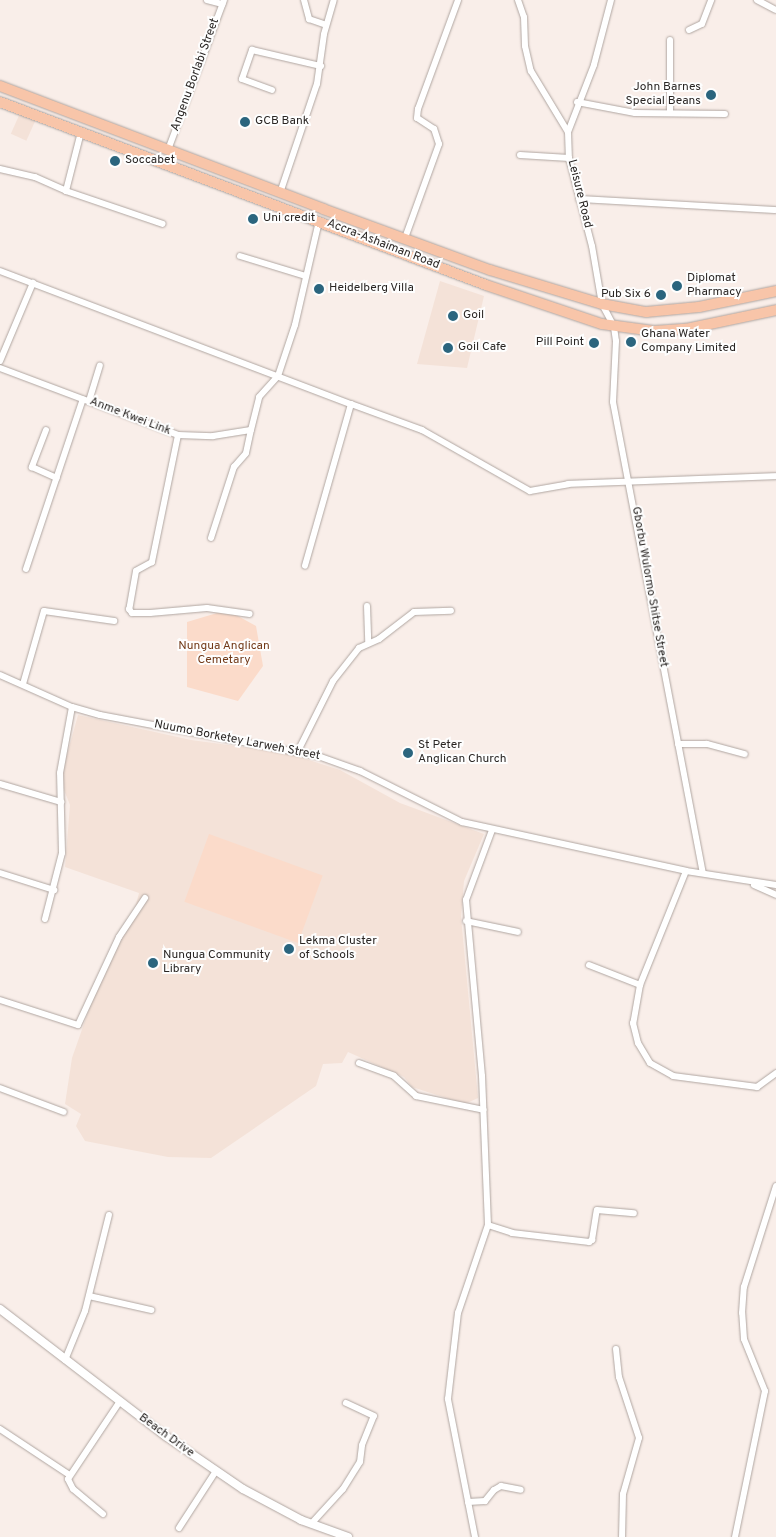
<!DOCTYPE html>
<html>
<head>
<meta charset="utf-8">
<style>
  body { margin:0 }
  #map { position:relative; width:776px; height:1537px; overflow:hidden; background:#f9eee9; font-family:Overpass,sans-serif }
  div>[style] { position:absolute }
  .built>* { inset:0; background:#f4e2d8; transform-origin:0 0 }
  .green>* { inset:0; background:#fbdbca; transform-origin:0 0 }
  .roads { filter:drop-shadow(0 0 1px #b0a6a1) drop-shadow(0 0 1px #b0a6a1) }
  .minor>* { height:6px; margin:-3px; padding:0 3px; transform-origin:3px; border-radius:3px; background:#fff }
  .tertiary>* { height:8px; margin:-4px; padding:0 4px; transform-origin:4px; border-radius:4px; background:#fff }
  .primary>* { height:10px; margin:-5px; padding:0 5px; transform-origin:5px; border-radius:5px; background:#f8c5a9 }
  .dots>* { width:14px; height:14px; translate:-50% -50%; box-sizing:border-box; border:2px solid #fefefe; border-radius:50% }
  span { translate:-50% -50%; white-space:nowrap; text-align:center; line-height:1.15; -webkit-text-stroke:4px #fefefe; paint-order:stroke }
  .street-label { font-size:12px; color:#2a2624 }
  .poi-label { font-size:12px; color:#2a2624 }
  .right { translate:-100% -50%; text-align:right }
  .left { translate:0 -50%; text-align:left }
  .park-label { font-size:12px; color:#723a18 }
</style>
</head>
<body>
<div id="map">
  <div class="built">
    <div style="left:21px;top:111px;width:17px;height:25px;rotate:24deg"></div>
    <div style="clip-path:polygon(440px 281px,484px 296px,467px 368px,417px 364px)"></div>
    <div style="clip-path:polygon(78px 715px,191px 740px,287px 753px,340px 770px,400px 803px,484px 834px,464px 881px,461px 917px,478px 1098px,465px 1104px,412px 1087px,404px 1077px,348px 1052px,342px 1063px,323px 1064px,316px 1086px,211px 1158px,168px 1157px,85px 1141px,76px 1126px,81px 1114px,65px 1104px,72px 1058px,99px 981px,134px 912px,139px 893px,65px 867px,70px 805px,60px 780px)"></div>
  </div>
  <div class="green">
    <div style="clip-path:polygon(227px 610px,256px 626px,263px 666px,238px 701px,187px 687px,187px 622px)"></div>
    <div style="left:209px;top:834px;width:121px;height:72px;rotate:20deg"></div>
  </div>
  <div class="roads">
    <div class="minor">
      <div style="left:207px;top:0;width:16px;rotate:15deg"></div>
      <div style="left:304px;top:0;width:20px;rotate:75deg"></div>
      <div style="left:309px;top:19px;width:18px;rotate:19deg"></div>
      <div style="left:518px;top:0;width:18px;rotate:71deg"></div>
      <div style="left:524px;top:17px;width:29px;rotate:88deg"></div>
      <div style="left:525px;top:46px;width:26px;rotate:77deg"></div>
      <div style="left:531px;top:71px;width:71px;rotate:58.8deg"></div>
      <div style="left:611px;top:0;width:67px;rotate:104.7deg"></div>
      <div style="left:594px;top:65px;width:72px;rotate:111.2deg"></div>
      <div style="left:568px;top:132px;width:26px;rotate:88deg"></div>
      <div style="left:569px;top:158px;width:91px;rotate:75.4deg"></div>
      <div style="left:592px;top:246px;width:59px;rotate:80.2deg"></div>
      <div style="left:602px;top:304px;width:26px;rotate:62deg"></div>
      <div style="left:614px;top:327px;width:14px;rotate:82deg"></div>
      <div style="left:616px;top:341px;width:61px;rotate:92.8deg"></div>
      <div style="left:613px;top:402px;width:479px;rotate:79.2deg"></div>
      <div style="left:757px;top:0;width:21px;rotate:28deg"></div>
      <div style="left:689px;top:30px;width:14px;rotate:-25deg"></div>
      <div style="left:702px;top:24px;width:26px;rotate:-69deg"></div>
      <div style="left:272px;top:90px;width:32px;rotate:-160deg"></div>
      <div style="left:242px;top:79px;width:31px;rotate:-71deg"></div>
      <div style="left:252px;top:50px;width:71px;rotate:13.1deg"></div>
      <div style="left:577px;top:102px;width:59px;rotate:10.7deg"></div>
      <div style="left:635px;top:113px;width:90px;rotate:0.6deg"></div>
      <div style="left:670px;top:111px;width:71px;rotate:-90deg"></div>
      <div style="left:81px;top:132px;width:61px;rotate:104.3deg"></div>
      <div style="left:66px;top:191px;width:102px;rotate:18.8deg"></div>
      <div style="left:168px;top:150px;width:160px;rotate:-69.5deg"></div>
      <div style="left:520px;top:155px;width:49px;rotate:3.5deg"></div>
      <div style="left:0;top:169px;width:36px;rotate:13deg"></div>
      <div style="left:35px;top:177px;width:34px;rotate:24deg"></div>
      <div style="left:280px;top:193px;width:115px;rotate:-71.3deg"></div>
      <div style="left:317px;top:84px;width:50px;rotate:-82deg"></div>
      <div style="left:324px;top:34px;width:35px;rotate:-74deg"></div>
      <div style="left:579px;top:199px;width:197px;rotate:3.2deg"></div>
      <div style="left:405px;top:238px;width:100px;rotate:-70.1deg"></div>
      <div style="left:439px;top:144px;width:16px;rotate:-108deg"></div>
      <div style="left:434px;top:129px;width:20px;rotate:-147deg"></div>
      <div style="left:417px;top:118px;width:9px;rotate:-84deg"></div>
      <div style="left:418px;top:109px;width:116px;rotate:-69.8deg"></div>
      <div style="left:240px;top:256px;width:69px;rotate:16.9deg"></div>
      <div style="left:0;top:271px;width:375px;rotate:20.8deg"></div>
      <div style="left:351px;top:404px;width:168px;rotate:105.9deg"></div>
      <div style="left:0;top:361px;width:85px;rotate:-67.1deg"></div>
      <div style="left:0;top:368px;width:190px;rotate:20.6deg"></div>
      <div style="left:178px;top:435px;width:35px;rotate:2deg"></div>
      <div style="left:213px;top:436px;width:38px;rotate:-9deg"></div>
      <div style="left:251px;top:430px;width:34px;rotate:-76deg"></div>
      <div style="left:259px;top:397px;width:28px;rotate:-48deg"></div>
      <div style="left:278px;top:376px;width:54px;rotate:-71.6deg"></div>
      <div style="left:295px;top:325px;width:107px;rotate:-77deg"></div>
      <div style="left:89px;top:401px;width:37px;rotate:-73deg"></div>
      <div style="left:351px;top:404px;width:76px;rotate:20.1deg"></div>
      <div style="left:422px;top:430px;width:124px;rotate:29.5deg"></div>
      <div style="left:530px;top:491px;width:39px;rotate:-10deg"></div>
      <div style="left:568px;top:484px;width:208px;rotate:-2.2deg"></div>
      <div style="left:46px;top:430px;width:40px;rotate:111deg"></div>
      <div style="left:32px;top:467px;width:27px;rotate:24deg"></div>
      <div style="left:178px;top:435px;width:130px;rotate:101.6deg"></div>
      <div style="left:152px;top:562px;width:18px;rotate:151deg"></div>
      <div style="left:136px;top:571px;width:39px;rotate:100deg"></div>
      <div style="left:129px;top:609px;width:5px;rotate:53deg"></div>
      <div style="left:132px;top:613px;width:18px"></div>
      <div style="left:150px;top:613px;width:57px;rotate:-5deg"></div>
      <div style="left:207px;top:608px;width:43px;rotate:7.9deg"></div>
      <div style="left:211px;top:538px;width:75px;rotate:-72.1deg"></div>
      <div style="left:234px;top:467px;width:18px;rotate:-49deg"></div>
      <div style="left:246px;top:453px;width:24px;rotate:-78deg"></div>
      <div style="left:26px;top:569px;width:179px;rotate:-71.5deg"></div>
      <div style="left:367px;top:606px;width:36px;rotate:88deg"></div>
      <div style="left:0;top:675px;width:79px;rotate:24deg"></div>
      <div style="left:72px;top:707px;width:29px;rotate:16deg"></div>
      <div style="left:100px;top:715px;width:222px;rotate:10.7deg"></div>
      <div style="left:318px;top:756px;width:45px;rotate:19.7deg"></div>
      <div style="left:360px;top:771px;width:114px;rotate:26.6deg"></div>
      <div style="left:462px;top:822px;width:229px;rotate:12.3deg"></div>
      <div style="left:686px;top:871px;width:91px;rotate:8.8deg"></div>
      <div style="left:23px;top:684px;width:76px;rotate:-74deg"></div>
      <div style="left:44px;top:611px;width:71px;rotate:8.1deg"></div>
      <div style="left:678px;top:744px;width:29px"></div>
      <div style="left:707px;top:744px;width:39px;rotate:15deg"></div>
      <div style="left:298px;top:751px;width:78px;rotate:-63.4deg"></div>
      <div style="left:333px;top:681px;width:42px;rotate:-51.8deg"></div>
      <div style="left:359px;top:648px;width:22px;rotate:-24deg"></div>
      <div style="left:379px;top:639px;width:44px;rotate:-37.6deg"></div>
      <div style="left:414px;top:612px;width:37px;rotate:-2deg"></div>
      <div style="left:0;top:784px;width:64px;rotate:16.4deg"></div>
      <div style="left:686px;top:871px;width:123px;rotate:112deg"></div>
      <div style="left:640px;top:985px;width:39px;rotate:100deg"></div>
      <div style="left:633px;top:1023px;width:21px;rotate:76deg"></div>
      <div style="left:638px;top:1043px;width:23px;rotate:59deg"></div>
      <div style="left:650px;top:1063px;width:26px;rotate:29deg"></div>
      <div style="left:673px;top:1076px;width:85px;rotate:7.5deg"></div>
      <div style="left:757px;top:1087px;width:24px;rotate:-36deg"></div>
      <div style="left:0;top:873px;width:57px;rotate:17.5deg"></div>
      <div style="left:754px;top:885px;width:24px;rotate:24deg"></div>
      <div style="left:45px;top:919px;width:68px;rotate:-75.6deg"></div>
      <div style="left:62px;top:853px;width:80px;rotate:-91.4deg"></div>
      <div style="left:60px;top:773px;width:67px;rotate:-79.7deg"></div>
      <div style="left:466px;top:921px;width:53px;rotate:11.9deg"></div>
      <div style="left:589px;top:965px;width:55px;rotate:21.4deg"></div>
      <div style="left:0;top:1000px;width:82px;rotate:17.8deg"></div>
      <div style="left:78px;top:1025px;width:97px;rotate:-65deg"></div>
      <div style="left:119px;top:937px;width:47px;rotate:-56.3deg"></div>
      <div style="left:359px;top:1063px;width:37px;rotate:20deg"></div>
      <div style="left:394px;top:1076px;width:30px;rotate:42deg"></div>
      <div style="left:416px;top:1096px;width:69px;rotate:11.6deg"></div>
      <div style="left:0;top:1088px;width:68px;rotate:20.6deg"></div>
      <div style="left:488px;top:1225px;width:25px;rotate:18deg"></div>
      <div style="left:512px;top:1233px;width:78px;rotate:6.7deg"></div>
      <div style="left:589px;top:1242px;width:4px;rotate:-34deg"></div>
      <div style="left:592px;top:1240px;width:30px;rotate:-81deg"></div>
      <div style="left:597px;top:1210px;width:37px;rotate:5deg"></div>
      <div style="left:89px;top:1296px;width:64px;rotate:12.7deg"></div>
      <div style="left:616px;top:1349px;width:28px;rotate:84deg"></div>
      <div style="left:619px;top:1377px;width:64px;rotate:71.8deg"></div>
      <div style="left:639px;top:1438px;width:58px;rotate:105.9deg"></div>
      <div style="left:623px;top:1494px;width:43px;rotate:91.3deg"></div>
      <div style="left:65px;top:1360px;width:53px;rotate:-67.8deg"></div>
      <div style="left:85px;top:1311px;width:99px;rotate:-76deg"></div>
      <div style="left:0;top:1429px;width:82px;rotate:33.5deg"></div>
      <div style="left:468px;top:1502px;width:17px;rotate:-3deg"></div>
      <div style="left:485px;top:1501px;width:14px;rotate:-51deg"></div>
      <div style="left:494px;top:1490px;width:8px;rotate:-30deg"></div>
      <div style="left:501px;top:1486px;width:20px;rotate:11deg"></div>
      <div style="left:103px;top:1514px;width:39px;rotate:-140deg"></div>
      <div style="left:73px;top:1489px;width:11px;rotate:-117deg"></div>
      <div style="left:68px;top:1479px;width:94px;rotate:-56.3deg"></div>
      <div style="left:311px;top:1524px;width:47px;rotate:-47.6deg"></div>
      <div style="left:343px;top:1489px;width:32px;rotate:-58deg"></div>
      <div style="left:360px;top:1462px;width:17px;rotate:-83deg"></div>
      <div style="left:362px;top:1445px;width:31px;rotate:-68deg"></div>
      <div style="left:374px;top:1416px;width:31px;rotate:-155deg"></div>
      <div style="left:179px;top:1528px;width:68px;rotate:-57deg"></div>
      <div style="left:475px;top:1537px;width:141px;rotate:-101.1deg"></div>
      <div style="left:448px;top:1399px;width:87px;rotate:-83.4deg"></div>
      <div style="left:458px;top:1313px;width:93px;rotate:-71.2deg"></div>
      <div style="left:488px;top:1225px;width:149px;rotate:-92.3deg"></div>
      <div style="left:482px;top:1076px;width:177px;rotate:-95.2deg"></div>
      <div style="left:466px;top:900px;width:75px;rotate:-69.6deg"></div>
      <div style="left:735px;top:1537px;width:149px;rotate:-78.4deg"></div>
      <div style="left:765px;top:1391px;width:56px;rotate:-112deg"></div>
      <div style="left:744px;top:1339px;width:26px;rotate:-94deg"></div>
      <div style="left:742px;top:1313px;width:26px;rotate:-86deg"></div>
      <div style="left:744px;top:1287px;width:106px;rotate:-72.4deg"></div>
    </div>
    <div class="tertiary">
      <div style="left:0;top:1309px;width:210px;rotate:37.5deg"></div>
      <div style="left:167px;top:1437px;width:92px;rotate:34.4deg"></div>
      <div style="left:243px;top:1489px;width:66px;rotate:28.1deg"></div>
      <div style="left:301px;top:1520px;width:50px;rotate:19.9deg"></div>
    </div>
    <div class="primary">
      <div style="left:0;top:86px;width:346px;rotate:20.8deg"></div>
      <div style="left:323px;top:209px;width:178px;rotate:20.1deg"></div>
      <div style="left:490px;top:270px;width:117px;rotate:16.9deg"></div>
      <div style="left:602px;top:304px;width:45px;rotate:10.3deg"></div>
      <div style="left:646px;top:312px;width:53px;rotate:-5.4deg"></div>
      <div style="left:699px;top:307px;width:79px;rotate:-11.7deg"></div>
      <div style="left:0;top:102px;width:519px;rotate:20.63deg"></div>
      <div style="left:486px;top:285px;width:122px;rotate:18.6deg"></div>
      <div style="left:602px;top:324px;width:52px;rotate:7.7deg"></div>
      <div style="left:654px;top:331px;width:32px;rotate:-4deg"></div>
      <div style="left:686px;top:329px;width:92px;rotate:-11.9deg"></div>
    </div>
  </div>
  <div class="dots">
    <div style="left:711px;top:95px;background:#2b657e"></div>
    <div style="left:245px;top:122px;background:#2b657e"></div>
    <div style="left:115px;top:161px;background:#2b657e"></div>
    <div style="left:253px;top:219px;background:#2b657e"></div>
    <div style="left:677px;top:286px;background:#2b657e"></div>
    <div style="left:319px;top:289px;background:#2b657e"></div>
    <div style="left:661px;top:295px;background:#2b657e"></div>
    <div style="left:453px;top:316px;background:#2b657e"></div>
    <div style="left:631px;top:342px;background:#2b657e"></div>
    <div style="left:594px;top:343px;background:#2b657e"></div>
    <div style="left:448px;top:348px;background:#2b657e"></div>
    <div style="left:408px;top:753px;background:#2b657e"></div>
    <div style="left:289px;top:949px;background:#2b657e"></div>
    <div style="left:153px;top:963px;background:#2b657e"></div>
  </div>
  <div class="street-label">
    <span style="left:196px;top:75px;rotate:-70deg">Angenu Borlabi Street</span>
    <span style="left:579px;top:194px;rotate:76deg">Leisure Road</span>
    <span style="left:383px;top:245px;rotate:21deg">Accra-Ashaiman Road</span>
    <span style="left:130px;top:417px;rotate:21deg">Anme Kwei Link</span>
    <span style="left:649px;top:587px;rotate:80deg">Gborbu Wulormo Shitse Street</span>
    <span style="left:237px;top:741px;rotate:11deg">Nuumo Borketey Larweh Street</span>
    <span style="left:166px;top:1436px;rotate:36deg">Beach Drive</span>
  </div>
  <div class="poi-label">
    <span class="right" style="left:701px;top:95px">John Barnes<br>Special Beans</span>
    <span class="left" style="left:255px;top:122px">GCB Bank</span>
    <span class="left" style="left:125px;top:161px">Soccabet</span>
    <span class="left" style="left:263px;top:219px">Uni credit</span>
    <span class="left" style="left:687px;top:286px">Diplomat<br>Pharmacy</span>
    <span class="left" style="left:329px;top:289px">Heidelberg Villa</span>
    <span class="right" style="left:651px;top:295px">Pub Six 6</span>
    <span class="left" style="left:463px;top:316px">Goil</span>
    <span class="left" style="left:641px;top:342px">Ghana Water<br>Company Limited</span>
    <span class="right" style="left:584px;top:343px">Pill Point</span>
    <span class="left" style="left:458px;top:348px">Goil Cafe</span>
    <span class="left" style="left:418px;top:753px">St Peter<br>Anglican Church</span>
    <span class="left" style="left:299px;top:949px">Lekma Cluster<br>of Schools</span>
    <span class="left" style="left:163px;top:963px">Nungua Community<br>Library</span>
  </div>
  <div class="park-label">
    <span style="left:224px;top:654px">Nungua Anglican<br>Cemetary</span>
  </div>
</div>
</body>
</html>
